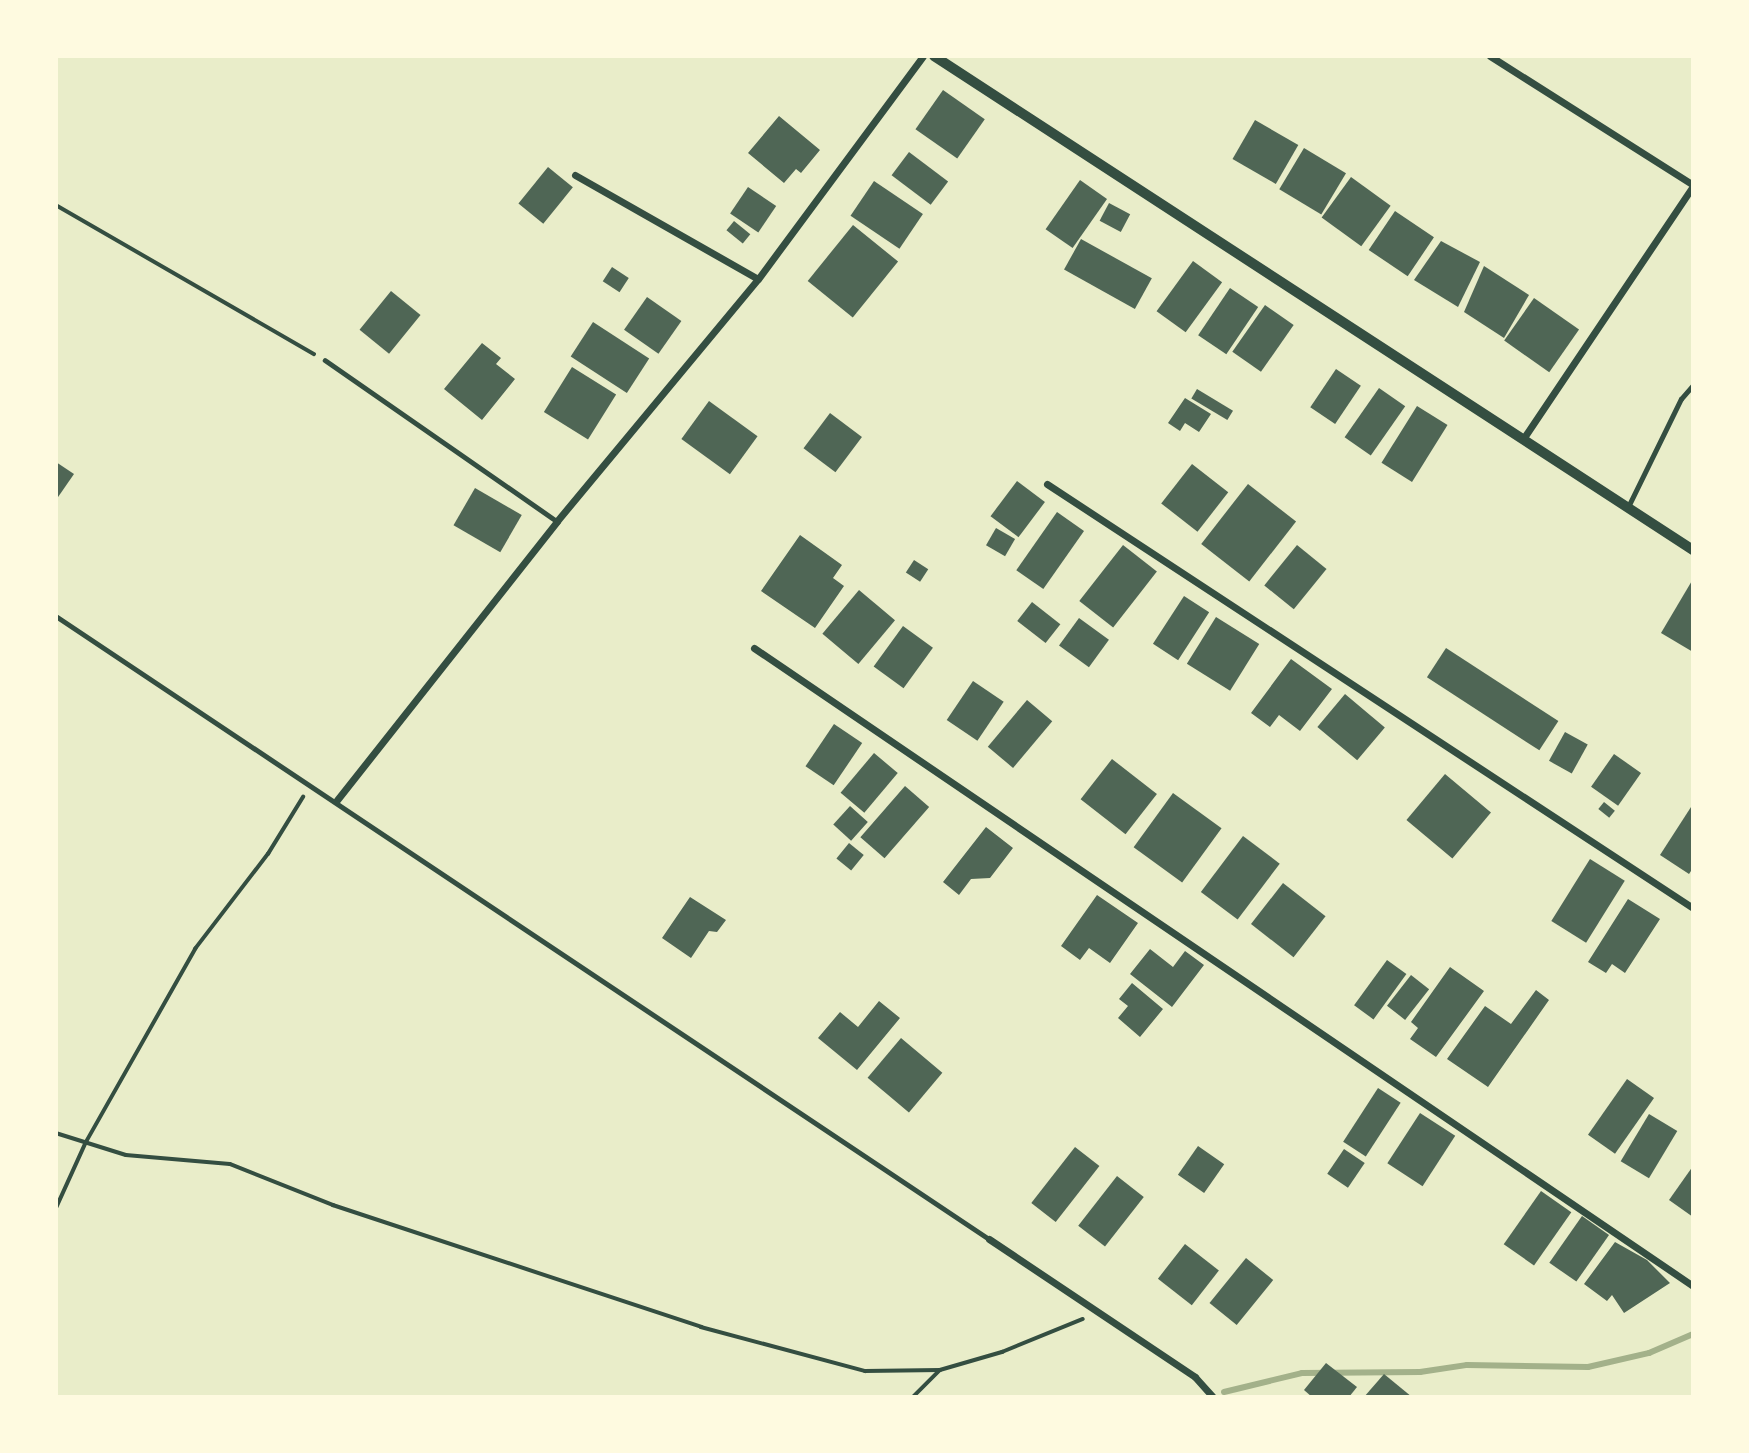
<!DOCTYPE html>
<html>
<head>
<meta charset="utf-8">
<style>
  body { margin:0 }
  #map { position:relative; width:1749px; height:1453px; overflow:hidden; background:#e9edc9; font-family:"Sofia Sans Condensed",sans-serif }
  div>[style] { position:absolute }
  .stream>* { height:6px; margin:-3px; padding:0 3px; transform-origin:3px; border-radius:3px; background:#a3b18a }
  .building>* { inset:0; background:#4f6655; transform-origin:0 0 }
  .path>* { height:3.5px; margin:-1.75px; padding:0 1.75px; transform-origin:1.75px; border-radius:1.75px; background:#344e41 }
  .service>* { height:4.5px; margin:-2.25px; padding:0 2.25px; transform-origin:2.25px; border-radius:2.25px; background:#344e41 }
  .minor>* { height:7px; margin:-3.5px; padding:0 3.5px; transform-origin:3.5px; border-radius:3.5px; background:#344e41 }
  .tertiary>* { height:10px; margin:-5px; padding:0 5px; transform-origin:5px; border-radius:5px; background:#344e41 }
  span { translate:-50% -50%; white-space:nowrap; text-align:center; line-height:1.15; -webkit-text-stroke:5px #fefae0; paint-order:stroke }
  .frame { position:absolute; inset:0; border:58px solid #fefae0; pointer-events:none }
</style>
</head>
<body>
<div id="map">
  <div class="stream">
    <div style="left:1224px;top:1392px;width:80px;rotate:-13.7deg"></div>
    <div style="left:1302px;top:1373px;width:118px;rotate:-0.5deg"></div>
    <div style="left:1420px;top:1372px;width:48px;rotate:-8.5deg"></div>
    <div style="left:1467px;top:1365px;width:121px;rotate:0.9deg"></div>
    <div style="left:1588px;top:1367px;width:63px;rotate:-12.9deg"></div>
    <div style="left:1649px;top:1353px;width:48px;rotate:-23.4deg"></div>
  </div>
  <div class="building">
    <div style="left:943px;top:90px;width:51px;height:48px;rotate:35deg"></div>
    <div style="clip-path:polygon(779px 116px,820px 150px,801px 173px,796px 169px,784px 183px,748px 153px)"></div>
    <div style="left:1255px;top:120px;width:50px;height:45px;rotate:30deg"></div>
    <div style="left:1304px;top:148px;width:49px;height:48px;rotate:31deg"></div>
    <div style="left:909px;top:152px;width:49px;height:29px;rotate:37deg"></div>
    <div style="left:548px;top:167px;width:32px;height:47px;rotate:39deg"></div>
    <div style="left:1351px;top:177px;width:49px;height:50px;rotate:36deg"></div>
    <div style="left:1080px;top:180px;width:33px;height:60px;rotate:35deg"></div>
    <div style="left:874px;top:181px;width:59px;height:42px;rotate:34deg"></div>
    <div style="left:748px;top:187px;width:34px;height:32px;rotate:34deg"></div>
    <div style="left:1109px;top:203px;width:24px;height:20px;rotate:28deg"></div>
    <div style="left:1395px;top:211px;width:47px;height:47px;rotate:34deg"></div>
    <div style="left:734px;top:221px;width:21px;height:12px;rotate:39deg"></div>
    <div style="left:853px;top:225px;width:58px;height:72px;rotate:39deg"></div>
    <div style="left:1081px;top:239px;width:81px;height:35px;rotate:29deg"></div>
    <div style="clip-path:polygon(1441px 241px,1480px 262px,1458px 307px,1414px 280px)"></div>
    <div style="left:1193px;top:261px;width:36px;height:62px;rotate:36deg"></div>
    <div style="clip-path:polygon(1484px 266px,1529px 295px,1504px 338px,1464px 312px)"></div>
    <div style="left:612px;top:267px;width:20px;height:17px;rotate:33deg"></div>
    <div style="left:1230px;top:288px;width:34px;height:57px;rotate:34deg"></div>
    <div style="left:391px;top:291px;width:38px;height:50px;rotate:39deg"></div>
    <div style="left:647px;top:297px;width:42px;height:40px;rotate:35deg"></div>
    <div style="left:1534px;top:298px;width:55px;height:52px;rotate:35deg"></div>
    <div style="left:1265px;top:305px;width:35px;height:57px;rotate:35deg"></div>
    <div style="left:593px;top:322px;width:67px;height:41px;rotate:33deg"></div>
    <div style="clip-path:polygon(482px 343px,501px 358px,496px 364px,515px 379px,482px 420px,444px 389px)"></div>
    <div style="left:572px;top:367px;width:52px;height:53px;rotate:32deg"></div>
    <div style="left:1336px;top:369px;width:30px;height:46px;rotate:34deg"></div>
    <div style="left:1379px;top:388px;width:32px;height:60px;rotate:35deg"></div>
    <div style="left:1197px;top:389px;width:42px;height:11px;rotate:31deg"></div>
    <div style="clip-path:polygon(1185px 398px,1211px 414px,1199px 432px,1185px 423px,1180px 431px,1168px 423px)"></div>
    <div style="left:709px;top:401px;width:60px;height:47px;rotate:36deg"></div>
    <div style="left:1417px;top:406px;width:36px;height:67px;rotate:32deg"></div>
    <div style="left:830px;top:413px;width:40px;height:44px;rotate:37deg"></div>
    <div style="clip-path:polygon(56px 462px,74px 474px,56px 500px)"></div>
    <div style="left:1192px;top:464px;width:46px;height:50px;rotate:38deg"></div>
    <div style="left:1017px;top:481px;width:35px;height:44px;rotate:37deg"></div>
    <div style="left:1248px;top:484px;width:61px;height:76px;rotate:38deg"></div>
    <div style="left:475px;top:488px;width:54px;height:43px;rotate:30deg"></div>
    <div style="left:1057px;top:512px;width:33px;height:71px;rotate:35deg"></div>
    <div style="left:996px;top:528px;width:22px;height:20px;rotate:30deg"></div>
    <div style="clip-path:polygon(800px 535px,842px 565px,833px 578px,844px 586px,815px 628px,761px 591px)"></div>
    <div style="left:1123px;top:545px;width:43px;height:71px;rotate:38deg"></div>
    <div style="left:1297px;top:545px;width:38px;height:52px;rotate:39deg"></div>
    <div style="left:914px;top:560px;width:17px;height:15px;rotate:33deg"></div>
    <div style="clip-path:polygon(1693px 579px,1693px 652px,1661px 633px)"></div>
    <div style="left:859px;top:590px;width:47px;height:57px;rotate:40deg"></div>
    <div style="left:1184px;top:596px;width:30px;height:57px;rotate:33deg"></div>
    <div style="left:1032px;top:602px;width:36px;height:24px;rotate:38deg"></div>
    <div style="left:1216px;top:617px;width:51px;height:55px;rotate:32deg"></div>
    <div style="left:1079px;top:618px;width:37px;height:34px;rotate:36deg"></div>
    <div style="left:903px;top:626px;width:37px;height:50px;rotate:36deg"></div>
    <div style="left:1446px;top:648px;width:134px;height:35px;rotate:33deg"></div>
    <div style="clip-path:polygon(1291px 659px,1332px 689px,1300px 731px,1279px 715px,1270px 727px,1251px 713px)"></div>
    <div style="left:973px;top:681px;width:37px;height:47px;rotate:34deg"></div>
    <div style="left:1345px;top:694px;width:52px;height:43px;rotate:40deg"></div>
    <div style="left:1027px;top:700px;width:33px;height:61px;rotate:40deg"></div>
    <div style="left:834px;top:724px;width:34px;height:51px;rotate:34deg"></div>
    <div style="left:1565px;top:732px;width:26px;height:33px;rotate:29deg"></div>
    <div style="left:874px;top:753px;width:31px;height:52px;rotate:40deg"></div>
    <div style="left:1614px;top:754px;width:33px;height:40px;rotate:35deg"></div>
    <div style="left:1112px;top:759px;width:57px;height:51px;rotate:38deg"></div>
    <div style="left:1445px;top:774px;width:60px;height:60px;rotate:40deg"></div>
    <div style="left:905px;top:786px;width:32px;height:68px;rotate:41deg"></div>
    <div style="left:1173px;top:793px;width:60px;height:67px;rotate:36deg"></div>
    <div style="left:1604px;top:802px;width:14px;height:9px;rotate:39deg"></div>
    <div style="left:850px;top:806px;width:24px;height:25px;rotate:42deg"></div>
    <div style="clip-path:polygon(1691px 807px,1693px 868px,1689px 874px,1660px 855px)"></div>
    <div style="clip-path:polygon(986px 827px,1013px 848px,990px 878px,971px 879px,959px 895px,943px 882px)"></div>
    <div style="left:1243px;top:836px;width:46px;height:70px;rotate:37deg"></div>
    <div style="left:849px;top:843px;width:19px;height:20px;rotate:39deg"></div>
    <div style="left:1590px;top:859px;width:41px;height:73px;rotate:32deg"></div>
    <div style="left:1283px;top:883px;width:54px;height:52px;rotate:38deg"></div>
    <div style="clip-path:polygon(1097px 895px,1138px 923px,1110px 963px,1089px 948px,1080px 960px,1061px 946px)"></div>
    <div style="clip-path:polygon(690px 897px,726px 920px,717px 932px,709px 931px,691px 958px,662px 938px)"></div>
    <div style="clip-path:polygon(1628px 899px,1660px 919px,1625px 973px,1612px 964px,1606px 973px,1588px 962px)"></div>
    <div style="clip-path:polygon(1150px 949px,1173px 967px,1185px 951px,1204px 965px,1172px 1007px,1130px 974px)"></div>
    <div style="left:1387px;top:960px;width:24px;height:56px;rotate:36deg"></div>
    <div style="clip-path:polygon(1450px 967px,1484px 991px,1436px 1057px,1410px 1039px,1418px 1028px,1411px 1022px)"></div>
    <div style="left:1411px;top:975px;width:23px;height:39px;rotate:38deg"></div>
    <div style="clip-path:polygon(1132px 983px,1163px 1009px,1140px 1037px,1118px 1018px,1128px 1006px,1119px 999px)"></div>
    <div style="clip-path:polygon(1536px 990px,1549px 1000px,1488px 1087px,1447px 1059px,1485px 1006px,1511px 1024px)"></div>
    <div style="clip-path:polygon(879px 1001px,900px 1018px,857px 1070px,818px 1038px,840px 1012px,858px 1027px)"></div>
    <div style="left:901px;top:1038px;width:54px;height:52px;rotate:40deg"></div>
    <div style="left:1627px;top:1079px;width:33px;height:68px;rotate:35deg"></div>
    <div style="left:1378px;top:1088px;width:27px;height:64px;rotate:33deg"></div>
    <div style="left:1420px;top:1113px;width:42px;height:60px;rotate:33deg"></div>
    <div style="left:1649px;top:1114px;width:33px;height:55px;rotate:31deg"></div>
    <div style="left:1198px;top:1146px;width:32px;height:35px;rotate:35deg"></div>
    <div style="left:1075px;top:1147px;width:31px;height:71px;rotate:38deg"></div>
    <div style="left:1344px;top:1149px;width:25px;height:30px;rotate:34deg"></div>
    <div style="clip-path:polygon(1693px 1166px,1693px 1217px,1669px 1200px)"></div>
    <div style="left:1117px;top:1176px;width:34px;height:63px;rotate:38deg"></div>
    <div style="left:1541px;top:1191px;width:37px;height:65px;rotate:35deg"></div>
    <div style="left:1582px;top:1216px;width:33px;height:57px;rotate:35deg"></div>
    <div style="clip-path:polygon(1615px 1242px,1647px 1260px,1670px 1283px,1624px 1313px,1612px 1295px,1607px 1301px,1584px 1284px)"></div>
    <div style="left:1185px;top:1244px;width:43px;height:44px;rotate:38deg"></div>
    <div style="left:1246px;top:1258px;width:35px;height:58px;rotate:39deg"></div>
    <div style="clip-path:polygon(1326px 1363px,1357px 1387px,1349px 1397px,1312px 1397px,1304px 1390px)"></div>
    <div style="clip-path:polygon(1384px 1374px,1412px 1397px,1364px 1397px)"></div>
  </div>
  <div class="path">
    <div style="left:56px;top:205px;width:298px;rotate:30deg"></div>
    <div style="left:56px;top:1133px;width:73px;rotate:17.4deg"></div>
    <div style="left:126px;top:1155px;width:104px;rotate:4.9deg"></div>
    <div style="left:230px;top:1164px;width:111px;rotate:21.7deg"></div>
    <div style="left:333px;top:1205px;width:388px;rotate:18.3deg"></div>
    <div style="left:701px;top:1327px;width:170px;rotate:15deg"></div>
    <div style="left:865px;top:1371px;width:75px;rotate:-0.8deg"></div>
    <div style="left:940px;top:1370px;width:65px;rotate:-16.2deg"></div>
    <div style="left:1002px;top:1352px;width:87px;rotate:-22.2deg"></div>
    <div style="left:56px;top:1208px;width:72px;rotate:-65.6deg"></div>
    <div style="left:86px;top:1142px;width:222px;rotate:-60.5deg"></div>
    <div style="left:195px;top:949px;width:120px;rotate:-52.5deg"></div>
    <div style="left:268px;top:854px;width:67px;rotate:-58.4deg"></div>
    <div style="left:913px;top:1397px;width:37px;rotate:-45deg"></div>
  </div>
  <div class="service">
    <div style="left:325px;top:360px;width:282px;rotate:34.8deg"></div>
    <div style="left:1628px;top:507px;width:120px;rotate:-63.9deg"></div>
    <div style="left:1681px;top:399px;width:18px;rotate:-49deg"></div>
    <div style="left:56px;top:616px;width:1122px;rotate:33.73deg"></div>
  </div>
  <div class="minor">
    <div style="left:1490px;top:56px;width:241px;rotate:32.4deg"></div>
    <div style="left:575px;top:175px;width:210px;rotate:29.6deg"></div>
    <div style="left:1523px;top:439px;width:305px;rotate:-56.1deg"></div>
    <div style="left:1047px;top:484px;width:773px;rotate:33.28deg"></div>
    <div style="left:754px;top:648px;width:1135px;rotate:34.19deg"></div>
    <div style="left:337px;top:800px;width:355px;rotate:-51.7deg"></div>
    <div style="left:557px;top:521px;width:315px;rotate:-50.3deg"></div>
    <div style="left:758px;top:279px;width:277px;rotate:-53.5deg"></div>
    <div style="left:989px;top:1239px;width:248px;rotate:33.8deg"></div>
    <div style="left:1195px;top:1377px;width:27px;rotate:48deg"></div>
  </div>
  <div class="tertiary">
    <div style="left:934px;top:56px;width:906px;rotate:33.06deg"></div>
  </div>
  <div class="frame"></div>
</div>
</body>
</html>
